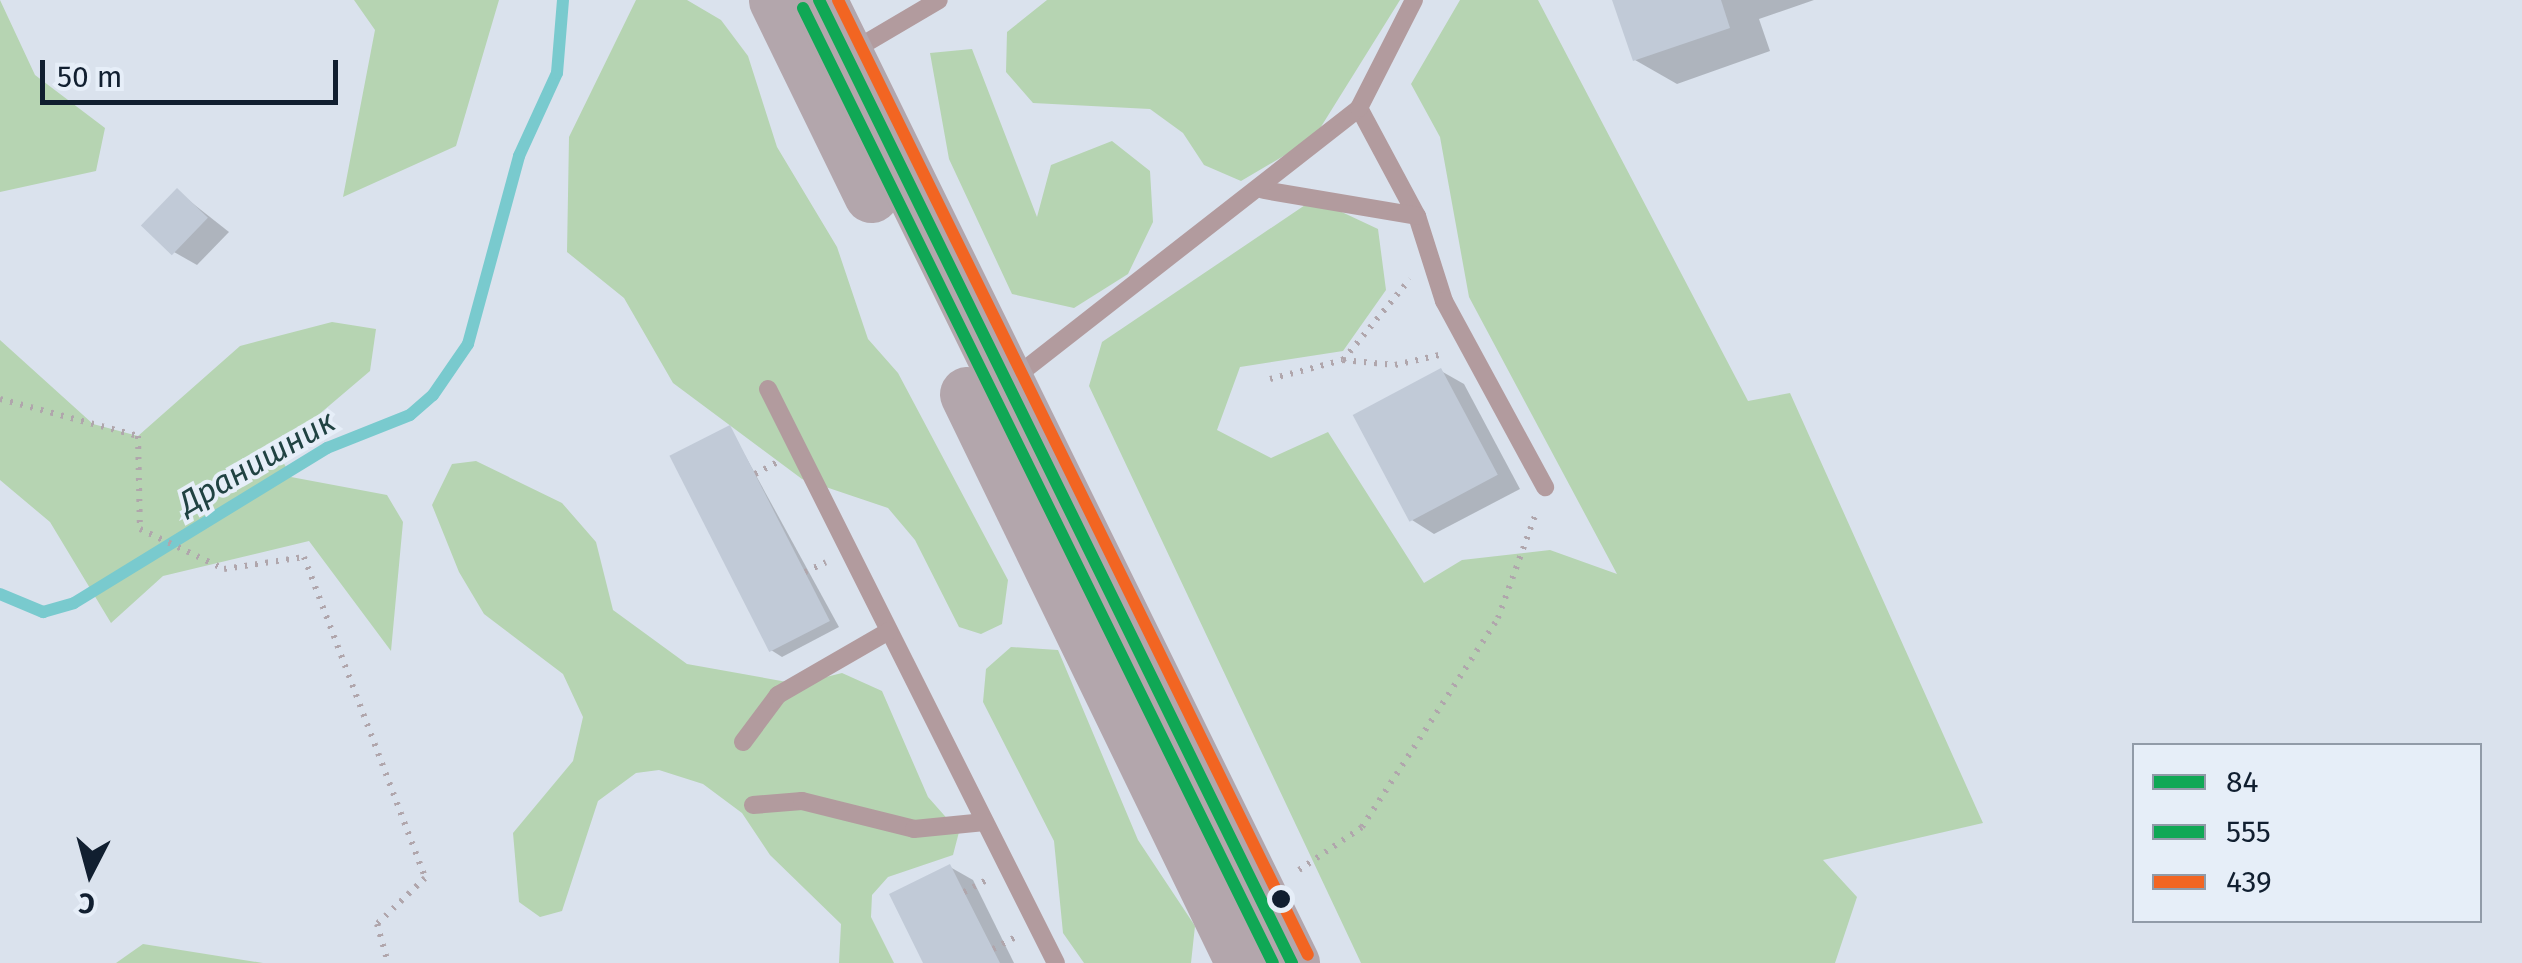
<!DOCTYPE html>
<html>
<head>
<meta charset="utf-8">
<style>
  body { margin:0 }
  #map { position:relative; width:2522px; height:963px; overflow:hidden; background:#dae2ed; font-family:"Fira Sans",sans-serif }
  div>[style] { position:absolute }
  .green>* { inset:0; background:#b6d4b2 }
  .shadow>* { inset:0; background:#0003 }
  .stream>* { height:12px; margin:-6px; padding:0 6px; transform-origin:6px; border-radius:6px; background:#79cace }
  .building>* { inset:0; background:#c1cad7; transform-origin:0 0 }
  .path>* { height:6px; margin-top:-3px; transform-origin:0; background:repeating-linear-gradient(90deg,#b0a6ac 0 2.5px,transparent 0 10.5px) }
  .lane>* { height:18px; margin:-9px; padding:0 9px; transform-origin:9px; border-radius:9px; background:#b29b9e }
  .primary>* { height:55px; margin:-27.5px; padding:0 27.5px; transform-origin:27.5px; border-radius:27.5px; background:#b3a6ac }
  .bus-1>* { height:12px; margin:-6px; padding:0 6px; transform-origin:6px; border-radius:6px; background:#10a855 }
  .bus-2>* { height:12px; margin:-6px; padding:0 6px; transform-origin:6px; border-radius:6px; background:#10a855 }
  .bus-3>* { height:12px; margin:-6px; padding:0 6px; transform-origin:6px; border-radius:6px; background:#f26522 }
  .dots>* { width:28px; height:28px; translate:-50% -50%; box-sizing:border-box; border:5px solid #e6eef8; border-radius:50% }
  span { translate:-50% -50%; white-space:nowrap; text-align:center; line-height:1.15; -webkit-text-stroke:8px #e6eef8; paint-order:stroke }
  .water-label { font-size:32px; color:#204242; font-style:italic }
  .legend { position:absolute; left:2132px; top:743px; width:350px; height:180px; box-sizing:border-box; background:#e6eef8; border:2px solid #919ba8; margin:0; padding:12px 18px; list-style:none; font-size:30px; color:#111f30 }
  .legend li { display:flex; align-items:center; gap:20px; height:50px }
  .legend b { width:50px; border:2px solid #919ba8 }
  .north { position:absolute; left:40px; top:823px; width:100px; height:100px; -webkit-text-stroke:8px #e6eef8; paint-order:stroke; rotate:186deg; font-size:28px; font-weight:700; line-height:40px; text-align:center; color:#111f30 }
  .north::after { content:''; display:block; margin:auto; width:35px; height:45px; background:#111f30; clip-path:polygon(50% 0,100% 100%,50% 72%,0 100%) }
  .scale { position:absolute; left:40px; top:60px; width:298px; height:45px; box-sizing:border-box; border:5px solid #111f30; border-top:0; padding-left:12px; font-size:30px; line-height:35px; white-space:nowrap; color:#111f30; -webkit-text-stroke:8px #e6eef8; paint-order:stroke }
</style>
</head>
<body>
<div id="map">
  <div class="green">
    <div style="clip-path:polygon(0 0,35px 75px,105px 128px,96px 171px,0 192px)"></div>
    <div style="clip-path:polygon(354px 0,499px 0,456px 146px,343px 197px,375px 30px)"></div>
    <div style="clip-path:polygon(636px 0,687px 0,721px 20px,748px 56px,777px 147px,837px 247px,868px 339px,898px 373px,1008px 580px,1002px 624px,981px 634px,959px 627px,915px 540px,888px 508px,802px 479px,673px 383px,624px 298px,567px 252px,569px 137px)"></div>
    <div style="clip-path:polygon(1047px 0,1400px 0,1314px 138px,1241px 181px,1204px 165px,1183px 133px,1150px 109px,1033px 103px,1006px 72px,1007px 32px)"></div>
    <div style="clip-path:polygon(1460px 0,1538px 0,1748px 401px,1790px 393px,1983px 823px,1823px 860px,1857px 897px,1835px 963px,1361px 963px,1089px 386px,1102px 342px,1314px 199px,1378px 229px,1386px 290px,1343px 351px,1240px 367px,1217px 430px,1271px 458px,1328px 432px,1424px 583px,1462px 560px,1550px 550px,1617px 574px,1469px 297px,1440px 137px,1411px 84px)"></div>
    <div style="clip-path:polygon(972px 49px,1037px 217px,1051px 165px,1112px 141px,1150px 171px,1153px 222px,1128px 274px,1074px 308px,1012px 294px,949px 159px,930px 53px)"></div>
    <div style="clip-path:polygon(332px 322px,376px 329px,370px 371px,277px 450px,291px 477px,387px 495px,403px 522px,391px 651px,309px 541px,163px 576px,111px 623px,50px 522px,0 480px,0 340px,93px 424px,138px 436px,240px 346px)"></div>
    <div style="clip-path:polygon(476px 461px,562px 503px,596px 542px,613px 610px,687px 664px,798px 684px,842px 673px,882px 691px,928px 797px,959px 832px,953px 855px,888px 877px,872px 895px,871px 917px,894px 963px,839px 963px,841px 924px,770px 855px,742px 813px,703px 784px,659px 770px,636px 773px,598px 801px,562px 911px,540px 917px,519px 902px,513px 833px,573px 761px,583px 717px,563px 674px,484px 614px,459px 572px,432px 505px,452px 464px)"></div>
    <div style="clip-path:polygon(1011px 647px,1058px 650px,1138px 840px,1195px 926px,1191px 963px,1084px 963px,1063px 933px,1054px 841px,983px 702px,986px 669px)"></div>
    <div style="clip-path:polygon(143px 944px,263px 963px,116px 963px)"></div>
  </div>
  <div class="shadow">
    <div style="clip-path:polygon(1615px 0,1814px 0,1759px 19px,1770px 51px,1677px 84px,1635px 60px)"></div>
    <div style="clip-path:polygon(177px 191px,229px 232px,197px 265px,174px 252px)"></div>
    <div style="clip-path:polygon(1441px 371px,1464px 384px,1520px 489px,1434px 534px,1412px 520px)"></div>
    <div style="clip-path:polygon(730px 428px,839px 627px,782px 657px,771px 650px)"></div>
    <div style="clip-path:polygon(950px 867px,973px 880px,1014px 963px,926px 963px)"></div>
  </div>
  <div class="stream">
    <div style="left:0;top:594px;width:47px;rotate:22.7deg"></div>
    <div style="left:43px;top:612px;width:32px;rotate:-16deg"></div>
    <div style="left:74px;top:603px;width:297px;rotate:-31.5deg"></div>
    <div style="left:327px;top:448px;width:89px;rotate:-21.7deg"></div>
    <div style="left:410px;top:415px;width:30px;rotate:-41deg"></div>
    <div style="left:433px;top:395px;width:62px;rotate:-55.5deg"></div>
    <div style="left:468px;top:344px;width:195px;rotate:-74.8deg"></div>
    <div style="left:519px;top:156px;width:91px;rotate:-65.4deg"></div>
    <div style="left:557px;top:73px;width:73px;rotate:-85.3deg"></div>
  </div>
  <div class="building">
    <div style="clip-path:polygon(1612px 0,1721px 0,1730px 28px,1633px 61px)"></div>
    <div style="left:177px;top:188px;width:43px;height:52px;rotate:44deg"></div>
    <div style="left:1441px;top:368px;width:121px;height:100px;rotate:62deg"></div>
    <div style="left:730px;top:425px;width:220px;height:68px;rotate:63deg"></div>
    <div style="clip-path:polygon(950px 864px,964px 892px,1000px 963px,923px 963px,889px 894px)"></div>
  </div>
  <div class="path">
    <div style="left:1343px;top:360px;width:105px;rotate:-50.4deg"></div>
    <div style="left:1270px;top:379px;width:75px;rotate:-14.6deg"></div>
    <div style="left:1343px;top:360px;width:52px;rotate:5.5deg"></div>
    <div style="left:1395px;top:365px;width:50px;rotate:-12.7deg"></div>
    <div style="left:0;top:399px;width:143px;rotate:15deg"></div>
    <div style="left:138px;top:436px;width:93px;rotate:88.8deg"></div>
    <div style="left:140px;top:529px;width:93px;rotate:25.5deg"></div>
    <div style="left:224px;top:569px;width:81px;rotate:-8.5deg"></div>
    <div style="left:304px;top:557px;width:343px;rotate:69.3deg"></div>
    <div style="left:425px;top:878px;width:66px;rotate:136.2deg"></div>
    <div style="left:377px;top:924px;width:41px;rotate:74.2deg"></div>
    <div style="left:755px;top:474px;width:24px;rotate:-28deg"></div>
    <div style="left:805px;top:572px;width:23px;rotate:-25deg"></div>
    <div style="left:1299px;top:870px;width:76px;rotate:-34.3deg"></div>
    <div style="left:1362px;top:827px;width:249px;rotate:-56.9deg"></div>
    <div style="left:1498px;top:618px;width:112px;rotate:-70.1deg"></div>
    <div style="left:964px;top:892px;width:24px;rotate:-28deg"></div>
    <div style="left:993px;top:949px;width:24px;rotate:-28deg"></div>
  </div>
  <div class="lane">
    <div style="left:849px;top:53px;width:104px;rotate:-30.5deg"></div>
    <div style="left:1359px;top:108px;width:123px;rotate:61.8deg"></div>
    <div style="left:1417px;top:216px;width:89px;rotate:72.4deg"></div>
    <div style="left:1444px;top:301px;width:212px;rotate:61.5deg"></div>
    <div style="left:1264px;top:190px;width:155px;rotate:9.6deg"></div>
    <div style="left:1010px;top:381px;width:443px;rotate:-38deg"></div>
    <div style="left:1359px;top:108px;width:121px;rotate:-63deg"></div>
    <div style="left:768px;top:389px;width:642px;rotate:63.36deg"></div>
    <div style="left:743px;top:742px;width:59px;rotate:-53.3deg"></div>
    <div style="left:778px;top:695px;width:128px;rotate:-30deg"></div>
    <div style="left:753px;top:805px;width:49px;rotate:-4.7deg"></div>
    <div style="left:802px;top:801px;width:115px;rotate:14deg"></div>
    <div style="left:914px;top:829px;width:71px;rotate:-5.6deg"></div>
  </div>
  <div class="primary">
    <div style="left:776px;top:0;width:217px;rotate:64deg"></div>
    <div style="left:819px;top:0;width:1073px;rotate:63.84deg"></div>
    <div style="left:967px;top:394px;width:632px;rotate:64.12deg"></div>
  </div>
  <div class="bus-1">
    <div style="left:819px;top:0;width:1073px;rotate:63.84deg"></div>
  </div>
  <div class="bus-2">
    <div style="left:803px;top:8px;width:1064px;rotate:63.8deg"></div>
  </div>
  <div class="bus-3">
    <div style="left:838px;top:0;width:1064px;rotate:63.8deg"></div>
  </div>
  <div class="dots">
    <div style="left:1281px;top:899px;background:#111f30"></div>
  </div>
  <div class="water-label">
    <span style="left:257px;top:462px;rotate:-30deg">Дранишник</span>
  </div>
  <ul class="legend">
  <li><b style="height:12px;background:#10a855"></b>84</li>
  <li><b style="height:12px;background:#10a855"></b>555</li>
  <li><b style="height:12px;background:#f26522"></b>439</li>
  </ul>
  <div class="north">С</div>
  <div class="scale">50 m</div>
</div>
</body>
</html>
